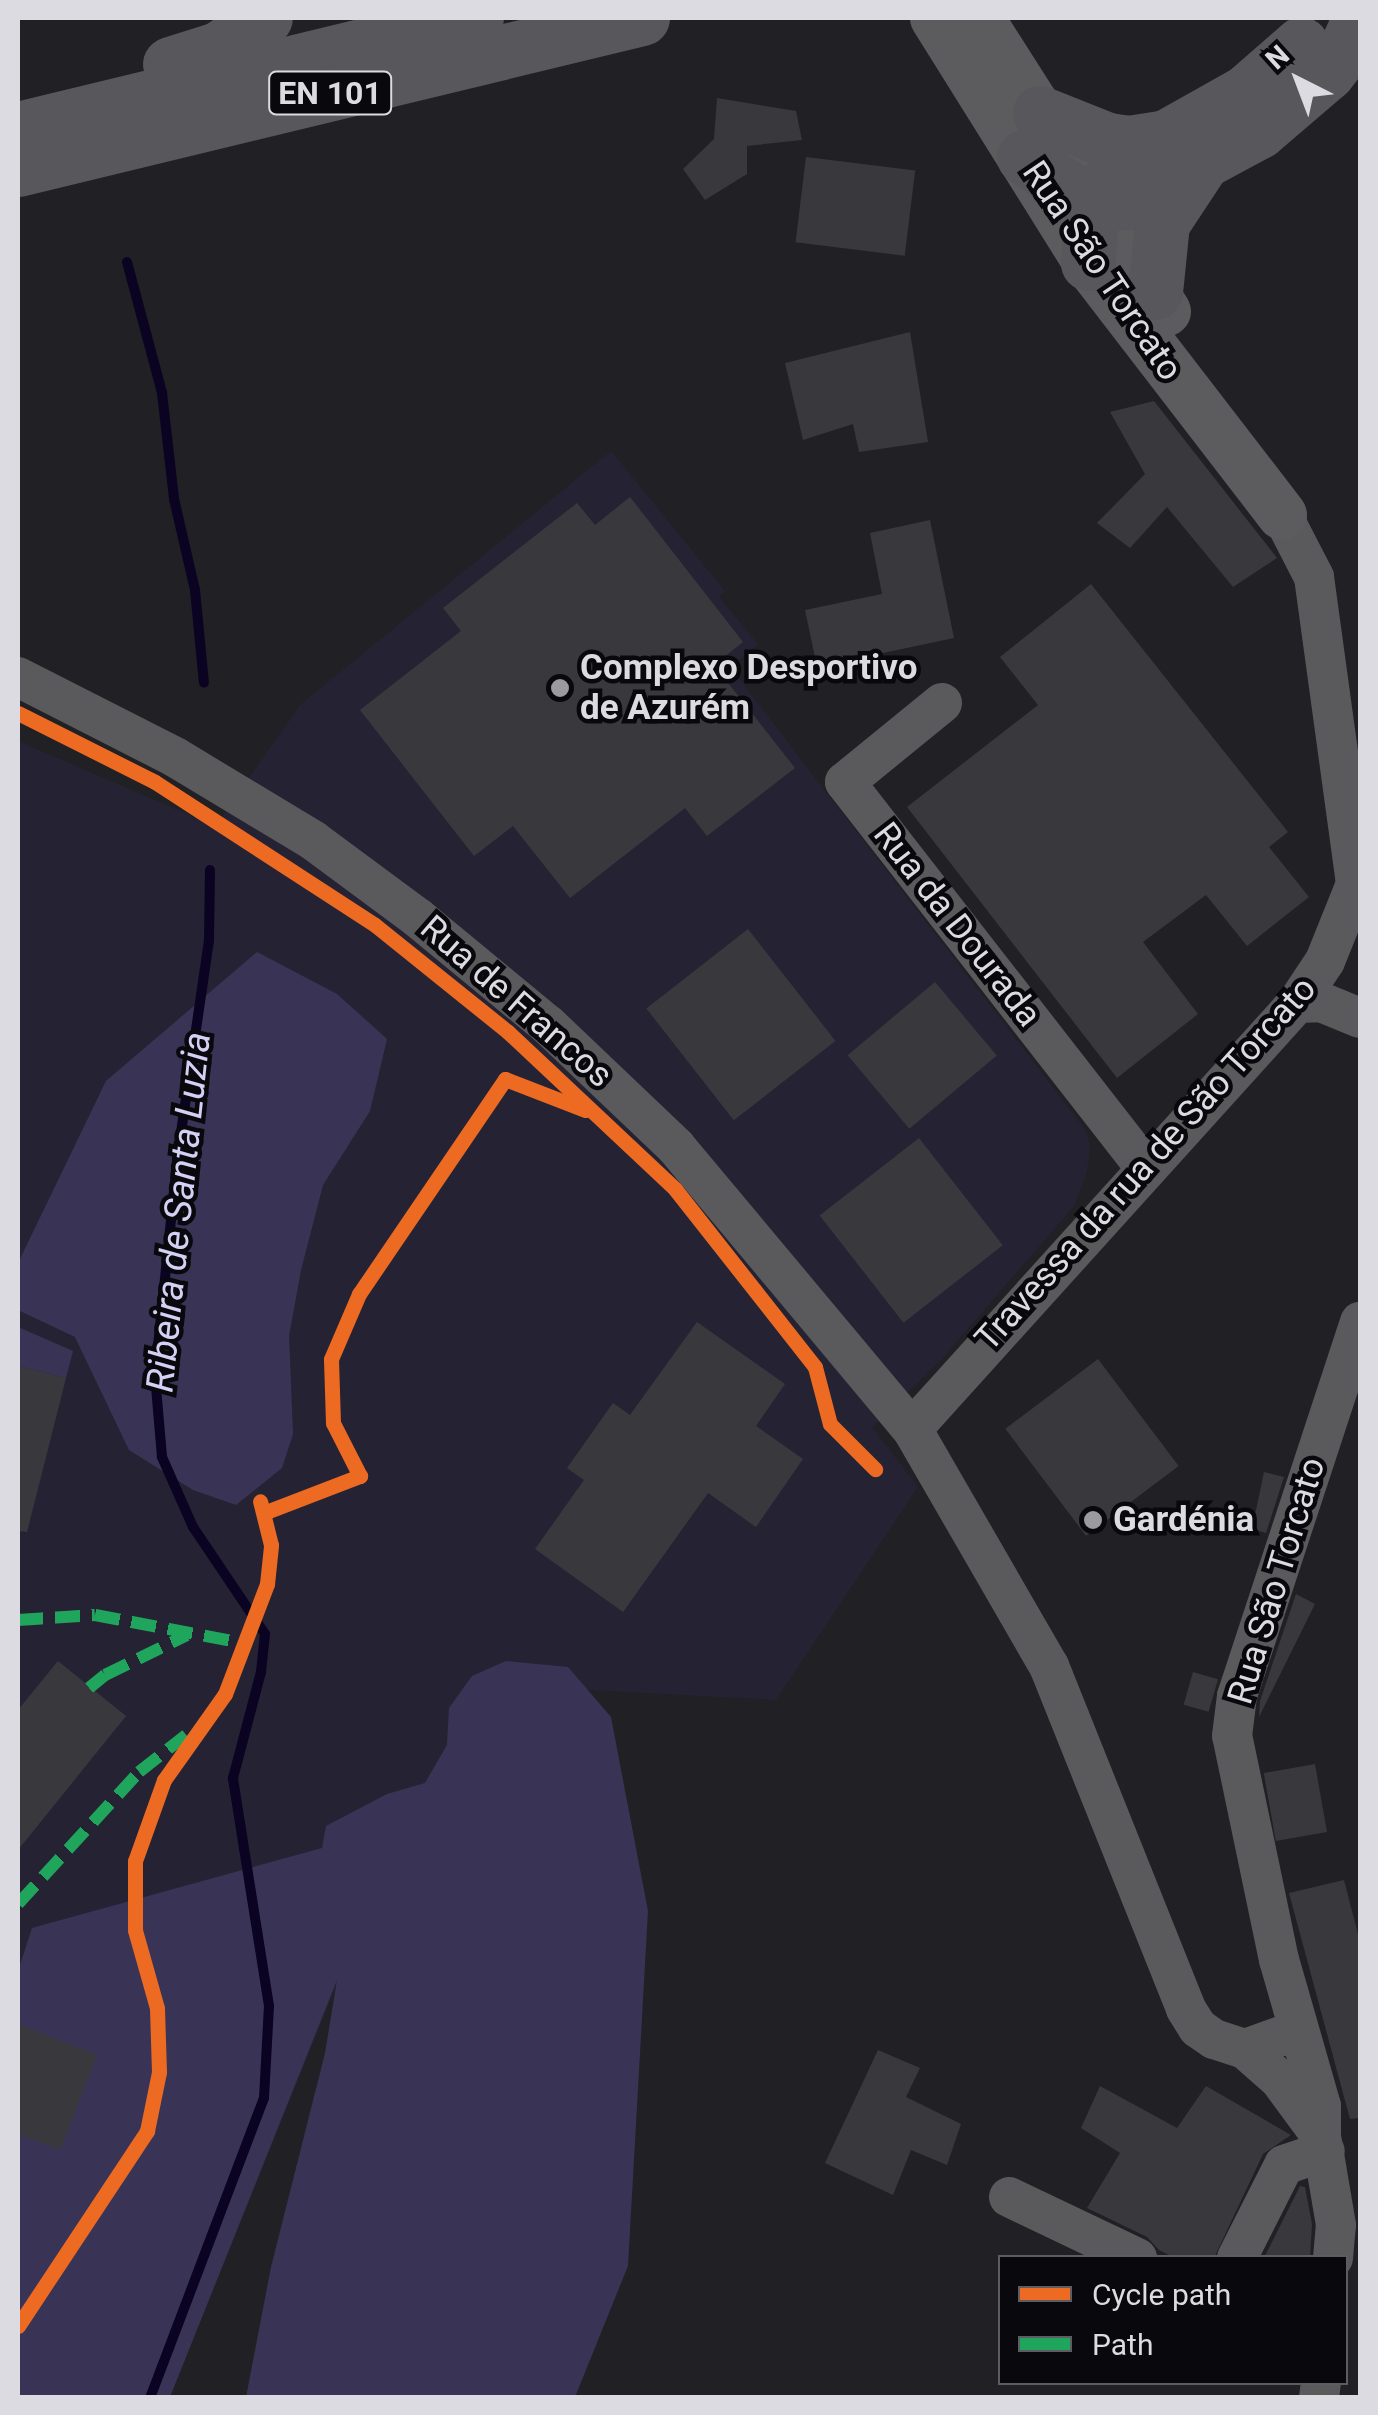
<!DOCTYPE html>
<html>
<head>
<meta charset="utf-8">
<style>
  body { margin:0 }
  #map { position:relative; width:1378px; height:2415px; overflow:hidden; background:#202025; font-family:Roboto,sans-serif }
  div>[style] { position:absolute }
  .built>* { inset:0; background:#252333 }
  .green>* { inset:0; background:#393455 }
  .stream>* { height:10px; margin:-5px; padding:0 5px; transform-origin:5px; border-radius:5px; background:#0b0322 }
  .building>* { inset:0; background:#39393d; transform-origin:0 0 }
  .minor>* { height:40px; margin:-20px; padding:0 20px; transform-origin:20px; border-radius:20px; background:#5a5a5c }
  .major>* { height:50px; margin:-25px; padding:0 25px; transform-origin:25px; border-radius:25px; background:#5c5c5f }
  .highway>* { height:55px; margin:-27.5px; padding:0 27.5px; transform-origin:27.5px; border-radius:27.5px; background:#58575c }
  .quiet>* { height:12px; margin-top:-6px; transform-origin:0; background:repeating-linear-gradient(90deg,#20a55d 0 25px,transparent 0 37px) }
  .cycleway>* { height:15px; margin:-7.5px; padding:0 7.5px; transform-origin:7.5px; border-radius:7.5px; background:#ed6a23 }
  .dots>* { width:28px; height:28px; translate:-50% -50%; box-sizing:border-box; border:5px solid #09080d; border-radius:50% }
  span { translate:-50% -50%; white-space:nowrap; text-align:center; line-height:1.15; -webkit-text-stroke:9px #09080d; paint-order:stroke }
  .shield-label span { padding:2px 8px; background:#09080d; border:2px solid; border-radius:8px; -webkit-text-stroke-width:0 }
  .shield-label { font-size:32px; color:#dcdbe2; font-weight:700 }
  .street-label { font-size:35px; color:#dcdbe2 }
  .poi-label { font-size:35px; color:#dcdbe2; font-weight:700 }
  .left { translate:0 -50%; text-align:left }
  .water-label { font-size:38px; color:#d4d0f4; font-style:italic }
  .frame { position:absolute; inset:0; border:20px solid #dcdbe2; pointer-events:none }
  .legend { position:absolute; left:998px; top:2255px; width:350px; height:130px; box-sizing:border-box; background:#09080d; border:2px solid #5d5c62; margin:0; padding:12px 18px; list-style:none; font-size:30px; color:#dcdbe2 }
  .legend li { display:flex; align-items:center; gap:20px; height:50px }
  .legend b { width:50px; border:2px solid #5d5c62 }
  .north { position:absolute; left:1248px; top:30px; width:100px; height:100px; -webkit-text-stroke:8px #09080d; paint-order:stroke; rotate:318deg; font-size:28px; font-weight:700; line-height:40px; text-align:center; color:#dcdbe2 }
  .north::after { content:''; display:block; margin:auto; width:35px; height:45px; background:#dcdbe2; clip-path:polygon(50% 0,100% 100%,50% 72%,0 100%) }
</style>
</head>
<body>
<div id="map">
  <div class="built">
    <div style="clip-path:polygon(611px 451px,725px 591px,719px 597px,758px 644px,730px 667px,1085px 1129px,1090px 1146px,1087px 1171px,1075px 1205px,940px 1361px,872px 1427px,918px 1487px,776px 1700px,570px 1689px,427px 1815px,322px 1845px,338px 1982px,170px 2397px,18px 2397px,18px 741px,215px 826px,301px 704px)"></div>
  </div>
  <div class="green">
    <div style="clip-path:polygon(257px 952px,337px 994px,387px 1039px,370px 1111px,323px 1185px,301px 1270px,289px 1336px,293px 1434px,282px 1468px,236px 1505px,193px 1490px,129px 1450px,75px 1337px,18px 1310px,18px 1263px,106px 1081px)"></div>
    <div style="clip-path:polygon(18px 1327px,73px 1351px,66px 1378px,18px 1366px)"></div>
    <div style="clip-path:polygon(506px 1661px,568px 1667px,611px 1717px,648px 1911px,628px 2266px,575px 2397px,246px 2397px,271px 2267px,325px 2053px,337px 1980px,170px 2397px,18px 2397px,18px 1971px,32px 1928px,322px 1848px,326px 1826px,387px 1794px,425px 1783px,447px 1745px,449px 1708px,472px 1676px)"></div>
  </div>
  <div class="stream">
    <div style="left:127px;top:262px;width:136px;rotate:75deg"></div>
    <div style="left:162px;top:393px;width:107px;rotate:83.5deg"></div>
    <div style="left:174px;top:499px;width:93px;rotate:77deg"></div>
    <div style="left:195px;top:590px;width:93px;rotate:84.5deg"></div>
    <div style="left:150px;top:2398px;width:321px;rotate:-69.2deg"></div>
    <div style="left:264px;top:2098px;width:92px;rotate:-86.9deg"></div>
    <div style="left:269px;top:2006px;width:231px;rotate:-99deg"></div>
    <div style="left:233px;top:1778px;width:110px;rotate:-75.2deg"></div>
    <div style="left:261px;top:1672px;width:38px;rotate:-84deg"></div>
    <div style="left:265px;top:1634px;width:129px;rotate:-123.9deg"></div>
    <div style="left:193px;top:1527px;width:77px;rotate:-113.9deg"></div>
    <div style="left:162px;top:1457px;width:82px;rotate:-94.9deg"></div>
    <div style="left:155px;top:1375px;width:223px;rotate:-84.1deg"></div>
    <div style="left:178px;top:1153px;width:215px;rotate:-81.7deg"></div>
    <div style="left:209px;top:940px;width:70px;rotate:-89.2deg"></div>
  </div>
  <div class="building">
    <div style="clip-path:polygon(717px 98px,796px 111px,802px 140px,747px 146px,747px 174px,705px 200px,683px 169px,714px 139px)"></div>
    <div style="left:806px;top:157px;width:110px;height:86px;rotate:7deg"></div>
    <div style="clip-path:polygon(910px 332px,928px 442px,859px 452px,853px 424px,803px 440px,785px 363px)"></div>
    <div style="clip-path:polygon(1154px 401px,1277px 558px,1233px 587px,1167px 507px,1130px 548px,1097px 523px,1145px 474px,1110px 412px)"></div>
    <div style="clip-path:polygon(630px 497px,743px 642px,714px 665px,795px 768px,707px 836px,685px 808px,570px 898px,513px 826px,474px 856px,360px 710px,461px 631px,443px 608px,577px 503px,595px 525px)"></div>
    <div style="clip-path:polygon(930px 520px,954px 638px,817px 667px,805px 610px,882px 594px,870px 533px)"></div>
    <div style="clip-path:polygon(1091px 584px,1288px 832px,1269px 847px,1309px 897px,1247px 946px,1206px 895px,1143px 942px,1198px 1014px,1117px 1078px,907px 807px,1038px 705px,1000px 657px)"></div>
    <div style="left:748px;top:929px;width:142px;height:129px;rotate:52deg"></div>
    <div style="left:935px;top:982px;width:96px;height:114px;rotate:50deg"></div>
    <div style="left:919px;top:1138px;width:136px;height:126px;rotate:52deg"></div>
    <div style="clip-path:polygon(697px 1322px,785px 1384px,756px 1426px,803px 1459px,756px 1527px,708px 1493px,623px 1612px,535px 1549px,584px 1480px,567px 1468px,613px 1403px,630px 1415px)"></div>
    <div style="left:1098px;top:1359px;width:134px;height:116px;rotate:53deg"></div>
    <div style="clip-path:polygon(18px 1366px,66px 1378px,27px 1532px,18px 1531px)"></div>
    <div style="clip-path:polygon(1264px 1472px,1284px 1477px,1266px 1533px,1252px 1529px)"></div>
    <div style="clip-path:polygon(1296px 1594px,1315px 1604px,1259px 1717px,1260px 1701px)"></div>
    <div style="clip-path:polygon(58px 1661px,126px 1716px,18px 1850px,18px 1710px)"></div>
    <div style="left:1193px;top:1672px;width:26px;height:34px;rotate:16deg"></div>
    <div style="left:1315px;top:1764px;width:69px;height:52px;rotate:80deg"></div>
    <div style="clip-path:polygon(1344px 1880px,1360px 1942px,1360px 2118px,1350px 2119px,1289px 1893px)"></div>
    <div style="clip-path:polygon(18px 2024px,97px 2055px,60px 2150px,18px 2134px)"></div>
    <div style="clip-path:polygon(878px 2050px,920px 2068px,906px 2097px,961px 2124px,947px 2165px,911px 2150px,893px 2195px,825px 2163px)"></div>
    <div style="clip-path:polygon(1100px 2086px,1177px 2128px,1206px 2086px,1291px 2135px,1263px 2154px,1214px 2258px,1175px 2258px,1159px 2250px,1147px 2237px,1087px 2208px,1120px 2153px,1081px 2128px)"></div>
    <div style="clip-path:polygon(1300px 2186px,1305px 2187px,1312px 2224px,1310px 2258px,1264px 2258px)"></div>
  </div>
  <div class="minor">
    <div style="left:1282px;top:515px;width:70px;rotate:62.7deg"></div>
    <div style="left:1314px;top:577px;width:338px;rotate:82.2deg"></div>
    <div style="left:18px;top:677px;width:176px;rotate:27deg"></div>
    <div style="left:175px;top:757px;width:162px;rotate:31.1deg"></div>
    <div style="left:314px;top:841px;width:129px;rotate:36.5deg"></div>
    <div style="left:418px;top:918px;width:168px;rotate:39.5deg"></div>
    <div style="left:548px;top:1025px;width:177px;rotate:43.6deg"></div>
    <div style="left:676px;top:1147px;width:368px;rotate:50.1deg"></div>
    <div style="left:912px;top:1429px;width:274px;rotate:60deg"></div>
    <div style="left:1049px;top:1666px;width:369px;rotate:68.2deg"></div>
    <div style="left:1186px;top:2009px;width:22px;rotate:58deg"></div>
    <div style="left:1198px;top:2028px;width:19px;rotate:35deg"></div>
    <div style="left:1214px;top:2039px;width:33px;rotate:18deg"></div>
    <div style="left:1245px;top:2049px;width:56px;rotate:-19.7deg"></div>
    <div style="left:942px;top:703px;width:125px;rotate:140.8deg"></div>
    <div style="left:845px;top:782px;width:488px;rotate:52.1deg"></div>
    <div style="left:1297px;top:1003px;width:24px;rotate:-2deg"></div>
    <div style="left:1321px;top:1002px;width:42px;rotate:22.3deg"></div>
    <div style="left:912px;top:1429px;width:574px;rotate:-47.89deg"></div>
    <div style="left:1297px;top:1003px;width:50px;rotate:-56.3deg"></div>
    <div style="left:1325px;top:961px;width:83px;rotate:-68.1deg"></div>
    <div style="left:1245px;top:2049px;width:47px;rotate:41.5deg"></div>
    <div style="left:1280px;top:2080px;width:66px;rotate:53.7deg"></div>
    <div style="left:1009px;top:2197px;width:142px;rotate:25.5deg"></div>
    <div style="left:1237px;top:2258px;width:104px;rotate:-63.2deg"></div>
    <div style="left:1284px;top:2165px;width:43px;rotate:-18.9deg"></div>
    <div style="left:1333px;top:2258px;width:33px;rotate:-85deg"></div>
    <div style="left:1336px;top:2225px;width:90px;rotate:-99.6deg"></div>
    <div style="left:1321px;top:2136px;width:30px;rotate:-90deg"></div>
    <div style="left:1321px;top:2106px;width:152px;rotate:-106deg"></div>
    <div style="left:1279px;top:1960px;width:229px;rotate:-101.8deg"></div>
    <div style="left:1232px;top:1736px;width:40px;rotate:-82.9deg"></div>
    <div style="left:1237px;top:1696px;width:394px;rotate:-71.8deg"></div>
    <div style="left:1319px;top:2398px;width:16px;rotate:-83deg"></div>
  </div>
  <div class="major">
    <div style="left:935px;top:18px;width:289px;rotate:58deg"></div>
    <div style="left:1088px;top:263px;width:318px;rotate:52.4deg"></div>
    <div style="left:979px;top:18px;width:348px;rotate:57.5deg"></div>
  </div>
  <div class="highway">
    <div style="left:170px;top:64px;width:50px;rotate:-17.4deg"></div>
    <div style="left:218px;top:49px;width:56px;rotate:-33.4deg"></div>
    <div style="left:1040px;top:113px;width:73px;rotate:21.7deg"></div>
    <div style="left:1108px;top:140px;width:21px;rotate:8deg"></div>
    <div style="left:1129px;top:143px;width:37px;rotate:-9deg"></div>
    <div style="left:18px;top:129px;width:471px;rotate:-13.6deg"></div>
    <div style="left:1024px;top:157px;width:57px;rotate:35.7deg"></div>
    <div style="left:1070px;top:190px;width:27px;rotate:24deg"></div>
    <div style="left:1095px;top:201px;width:32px;rotate:2deg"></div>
    <div style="left:1127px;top:202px;width:150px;rotate:-28.3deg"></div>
    <div style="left:1259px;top:131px;width:89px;rotate:-40.5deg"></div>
    <div style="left:1327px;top:73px;width:29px;rotate:-52deg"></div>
    <div style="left:1345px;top:50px;width:35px;rotate:-65deg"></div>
    <div style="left:18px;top:169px;width:642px;rotate:-13.6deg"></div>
    <div style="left:1088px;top:263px;width:34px;rotate:-87deg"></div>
    <div style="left:1090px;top:229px;width:42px;rotate:-75deg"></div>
    <div style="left:1101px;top:188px;width:83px;rotate:-38.1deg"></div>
    <div style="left:1166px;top:137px;width:92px;rotate:-29.4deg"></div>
    <div style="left:1246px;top:92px;width:73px;rotate:-41.1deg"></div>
    <div style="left:1155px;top:292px;width:69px;rotate:-84.2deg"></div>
    <div style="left:1162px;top:223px;width:67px;rotate:-56.5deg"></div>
  </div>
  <div class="quiet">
    <div style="left:18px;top:1620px;width:77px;rotate:-3.7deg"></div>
    <div style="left:95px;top:1615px;width:151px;rotate:10.7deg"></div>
    <div style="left:89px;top:1688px;width:21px;rotate:-39deg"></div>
    <div style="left:105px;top:1675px;width:91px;rotate:-26deg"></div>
    <div style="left:18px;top:1904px;width:179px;rotate:-47.5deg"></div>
    <div style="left:139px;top:1772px;width:60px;rotate:-38.2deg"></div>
  </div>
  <div class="cycleway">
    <div style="left:18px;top:713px;width:153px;rotate:26.7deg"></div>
    <div style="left:155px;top:782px;width:262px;rotate:33deg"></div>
    <div style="left:375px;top:925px;width:171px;rotate:38.8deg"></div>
    <div style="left:508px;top:1032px;width:229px;rotate:43.2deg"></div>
    <div style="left:675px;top:1189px;width:226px;rotate:51.8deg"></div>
    <div style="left:815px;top:1367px;width:59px;rotate:75.3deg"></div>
    <div style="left:830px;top:1424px;width:64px;rotate:45deg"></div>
    <div style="left:266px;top:1512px;width:101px;rotate:-21deg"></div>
    <div style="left:360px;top:1476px;width:59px;rotate:-117deg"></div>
    <div style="left:333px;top:1423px;width:64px;rotate:-91.8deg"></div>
    <div style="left:331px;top:1359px;width:71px;rotate:-66.7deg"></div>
    <div style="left:359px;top:1294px;width:260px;rotate:-55.8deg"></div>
    <div style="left:505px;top:1079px;width:86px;rotate:21.2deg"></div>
    <div style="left:18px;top:2326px;width:234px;rotate:-56.5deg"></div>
    <div style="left:147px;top:2131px;width:60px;rotate:-78.5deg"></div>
    <div style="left:159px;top:2072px;width:64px;rotate:-91.8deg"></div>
    <div style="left:157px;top:2008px;width:81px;rotate:-105.8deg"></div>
    <div style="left:135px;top:1930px;width:69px;rotate:-90deg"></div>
    <div style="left:135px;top:1861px;width:86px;rotate:-70.3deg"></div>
    <div style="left:164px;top:1780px;width:105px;rotate:-54.7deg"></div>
    <div style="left:225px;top:1694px;width:118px;rotate:-69.1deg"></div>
    <div style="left:267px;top:1584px;width:39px;rotate:-84deg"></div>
    <div style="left:271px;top:1545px;width:45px;rotate:-104deg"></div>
  </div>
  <div class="dots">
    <div style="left:560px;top:688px;background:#9a9aa0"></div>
    <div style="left:1093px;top:1520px;background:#9a9aa0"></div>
  </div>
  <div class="shield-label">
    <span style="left:330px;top:93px">EN 101</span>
  </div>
  <div class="street-label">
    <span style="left:1102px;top:271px;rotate:56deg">Rua São Torcato</span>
    <span style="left:957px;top:925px;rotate:52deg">Rua da Dourada</span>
    <span style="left:516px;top:1002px;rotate:41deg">Rua de Francos</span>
    <span style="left:1146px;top:1164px;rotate:-48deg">Travessa da rua de São Torcato</span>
    <span style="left:1277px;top:1581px;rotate:-73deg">Rua São Torcato</span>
  </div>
  <div class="poi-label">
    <span class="left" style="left:580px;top:688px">Complexo Desportivo<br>de Azurém</span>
    <span class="left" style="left:1113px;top:1520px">Gardénia</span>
  </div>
  <div class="water-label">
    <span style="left:179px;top:1212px;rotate:-84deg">Ribeira de Santa Luzia</span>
  </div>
  <div class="frame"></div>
  <ul class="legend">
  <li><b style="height:12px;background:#ed6a23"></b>Cycle path</li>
  <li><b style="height:12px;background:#20a55d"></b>Path</li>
  </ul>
  <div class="north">N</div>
</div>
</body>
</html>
